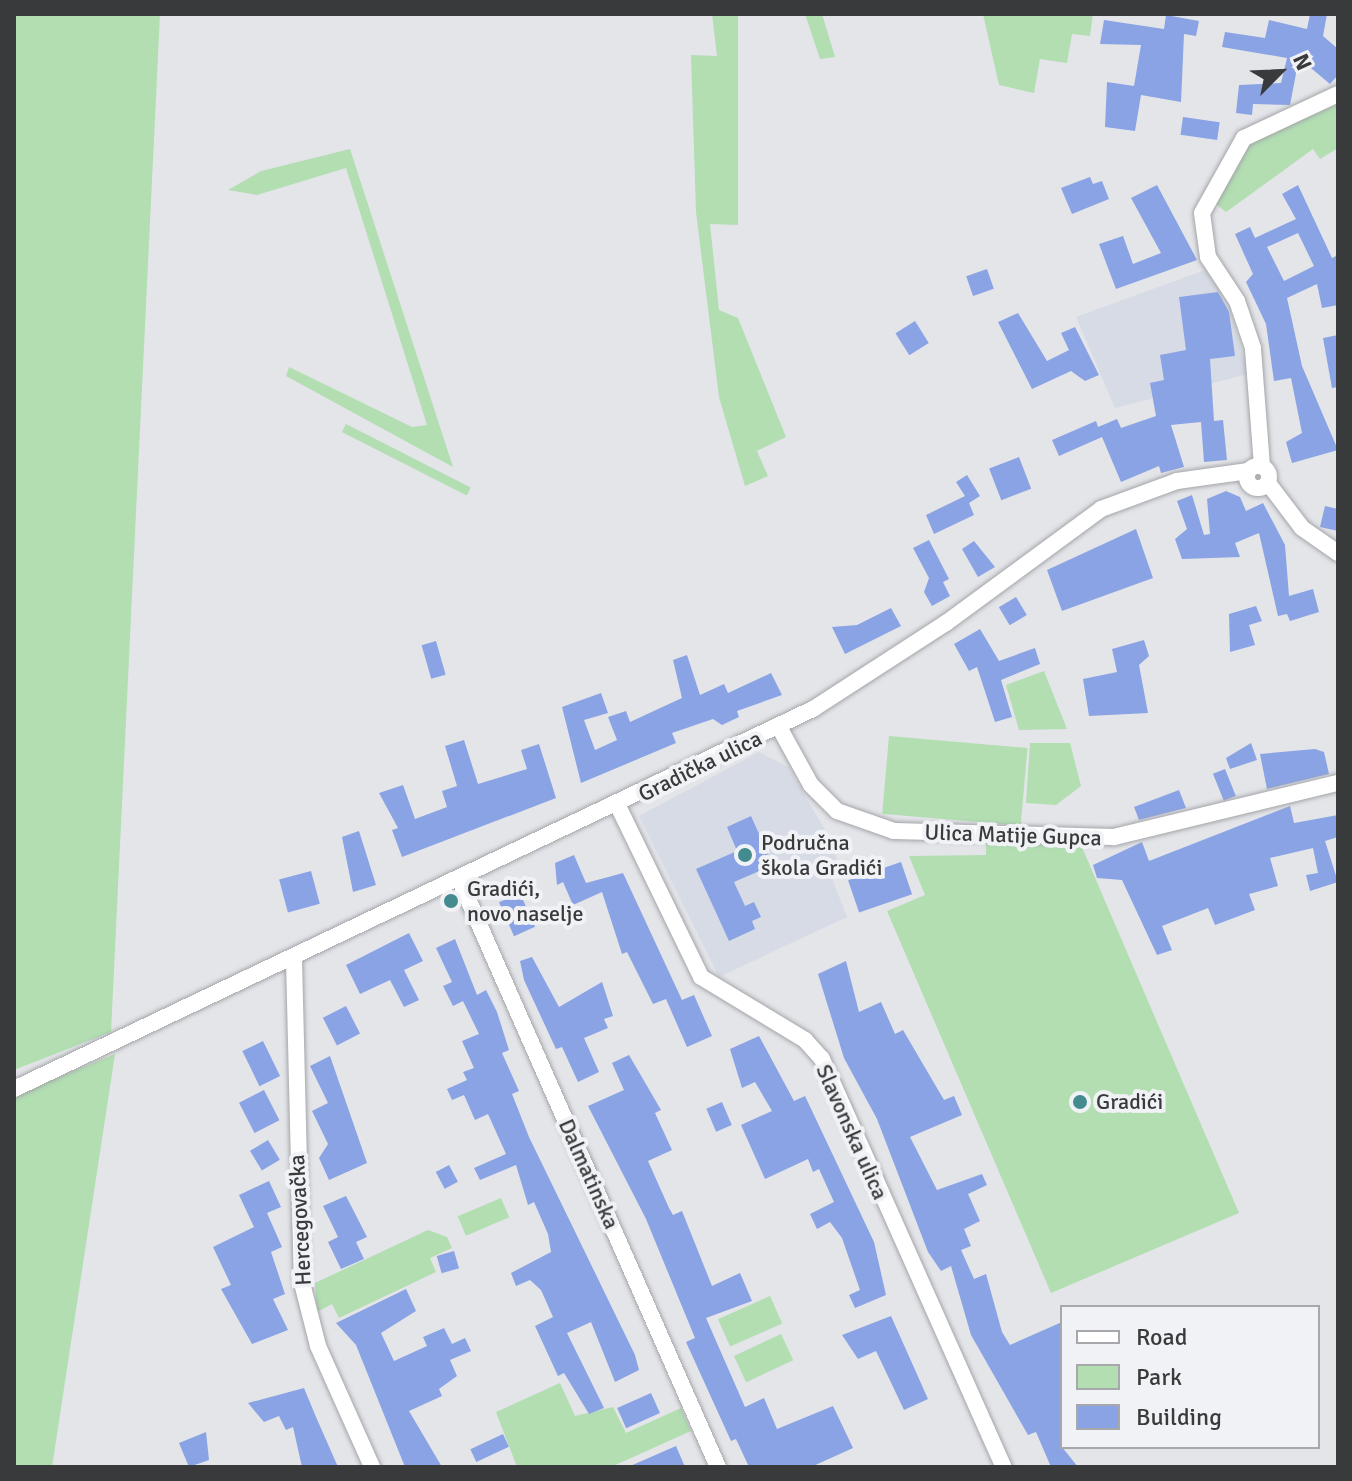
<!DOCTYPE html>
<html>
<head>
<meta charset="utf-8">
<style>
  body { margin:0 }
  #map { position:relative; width:1352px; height:1481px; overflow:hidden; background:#e3e5e9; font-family:Signika,sans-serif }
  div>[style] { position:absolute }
  .built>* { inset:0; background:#d6dbe6 }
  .green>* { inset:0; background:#b2deb2; transform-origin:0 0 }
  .building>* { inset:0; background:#8aa3e4; transform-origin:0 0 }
  .roads { filter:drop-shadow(0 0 2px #a4a5a9) drop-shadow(0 0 2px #a4a5a9) }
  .minor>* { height:16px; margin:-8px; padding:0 8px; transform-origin:8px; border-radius:8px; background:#fff }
  .minor>.ring { margin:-8px; padding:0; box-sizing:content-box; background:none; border:16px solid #fff; border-radius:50% }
  .dots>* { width:22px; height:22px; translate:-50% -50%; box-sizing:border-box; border:4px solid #f1f2f6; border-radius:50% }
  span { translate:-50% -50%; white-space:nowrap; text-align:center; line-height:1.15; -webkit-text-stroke:8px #f1f2f6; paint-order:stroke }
  .street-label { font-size:22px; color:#393a3b }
  .poi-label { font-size:22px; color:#393a3b }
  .left { translate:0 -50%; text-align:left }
  .frame { position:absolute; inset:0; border:16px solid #393a3b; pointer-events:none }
  .legend { position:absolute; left:1060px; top:1305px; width:260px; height:144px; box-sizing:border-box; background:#f1f2f6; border:2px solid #a7a8ab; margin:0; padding:10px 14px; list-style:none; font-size:24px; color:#393a3b }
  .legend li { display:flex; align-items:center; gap:16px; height:40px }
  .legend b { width:40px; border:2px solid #a7a8ab }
  .north { position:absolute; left:1240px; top:32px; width:80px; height:80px; -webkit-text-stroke:6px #f1f2f6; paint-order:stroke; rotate:66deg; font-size:22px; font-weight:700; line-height:32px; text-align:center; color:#393a3b }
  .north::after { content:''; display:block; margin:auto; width:28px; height:36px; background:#393a3b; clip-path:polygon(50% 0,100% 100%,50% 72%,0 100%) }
</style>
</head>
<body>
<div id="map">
  <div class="built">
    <div style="clip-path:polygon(1205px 270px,1228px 302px,1248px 374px,1115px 408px,1076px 317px)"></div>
    <div style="clip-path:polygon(759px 752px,788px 767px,831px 840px,839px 866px,832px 878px,847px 917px,719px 977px,639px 816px)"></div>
  </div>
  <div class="green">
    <div style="clip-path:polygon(14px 14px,160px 14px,111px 1032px,14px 1070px)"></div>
    <div style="clip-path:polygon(712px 14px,738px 14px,738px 225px,710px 224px,719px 310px,738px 318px,786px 437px,757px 451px,768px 476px,745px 486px,719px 397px,696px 212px,691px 55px,717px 56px)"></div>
    <div style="clip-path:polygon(805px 14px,822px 14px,835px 57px,820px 59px)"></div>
    <div style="clip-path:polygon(983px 14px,1093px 14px,1090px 36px,1072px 34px,1067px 63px,1040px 59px,1034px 93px,999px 85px)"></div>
    <div style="clip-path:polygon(1338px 104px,1338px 148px,1320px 159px,1313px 149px,1226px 212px,1213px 202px,1248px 143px)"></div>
    <div style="clip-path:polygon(350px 149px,453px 467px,286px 376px,289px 367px,412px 427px,427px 425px,346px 168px,257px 195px,228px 190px,261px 171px)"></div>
    <div style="left:346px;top:424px;width:140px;height:9px;rotate:27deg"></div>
    <div style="clip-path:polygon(1044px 671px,1067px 729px,1019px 730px,1006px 685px)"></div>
    <div style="left:889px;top:736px;width:139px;height:78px;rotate:5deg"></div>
    <div style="clip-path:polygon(1030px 743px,1070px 743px,1081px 786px,1056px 805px,1026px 803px)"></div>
    <div style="clip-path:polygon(986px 843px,1081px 845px,1239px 1213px,1051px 1293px,887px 911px,925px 895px,909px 856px,986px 855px)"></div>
    <div style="clip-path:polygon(115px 1054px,52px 1467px,14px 1467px,14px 1095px)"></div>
    <div style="left:501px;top:1198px;width:21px;height:47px;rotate:67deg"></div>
    <div style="clip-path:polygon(428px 1230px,447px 1237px,452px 1248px,430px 1258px,436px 1272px,339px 1318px,332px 1304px,317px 1312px,315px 1283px)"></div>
    <div style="left:770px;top:1296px;width:30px;height:57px;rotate:66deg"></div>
    <div style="left:781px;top:1334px;width:29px;height:52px;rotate:65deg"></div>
    <div style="clip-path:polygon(560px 1383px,575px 1416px,613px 1407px,626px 1433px,681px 1408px,691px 1431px,611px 1467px,517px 1467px,496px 1412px)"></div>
  </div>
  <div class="building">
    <div style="clip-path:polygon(1310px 14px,1327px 14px,1323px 36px,1338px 49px,1338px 75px,1330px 84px,1299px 58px,1290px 105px,1253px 104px,1252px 115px,1236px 113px,1239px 85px,1281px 83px,1287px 58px,1222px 47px,1225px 32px,1265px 38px,1269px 20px,1307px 29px)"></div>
    <div style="clip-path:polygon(1166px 15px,1199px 21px,1196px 36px,1184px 34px,1181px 102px,1141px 95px,1135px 131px,1105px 127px,1107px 82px,1134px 86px,1141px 45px,1100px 44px,1104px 20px,1164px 29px)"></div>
    <div style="left:1183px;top:117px;width:37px;height:18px;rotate:8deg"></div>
    <div style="clip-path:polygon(1090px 177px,1093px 184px,1102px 181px,1109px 199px,1072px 214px,1061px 188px)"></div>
    <div style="clip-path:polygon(1157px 185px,1197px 260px,1116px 289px,1099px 244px,1123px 236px,1133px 264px,1161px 253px,1131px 198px)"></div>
    <div style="clip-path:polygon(evenodd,1298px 185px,1332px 258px,1338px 255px,1338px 305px,1322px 308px,1317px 284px,1287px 298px,1302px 366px,1338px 450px,1292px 463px,1286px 442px,1302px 433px,1291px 378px,1274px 381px,1266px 324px,1246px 282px,1253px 274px,1235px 234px,1250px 227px,1255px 238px,1296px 219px,1282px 194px,1298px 185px,1298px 233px,1314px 266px,1284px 281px,1267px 247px,1298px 233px)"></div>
    <div style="left:987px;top:269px;width:21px;height:22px;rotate:71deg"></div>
    <div style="clip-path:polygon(1218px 292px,1229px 312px,1235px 356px,1210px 359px,1214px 421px,1223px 420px,1227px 460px,1204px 462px,1201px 422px,1171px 425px,1184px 467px,1161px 473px,1159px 466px,1121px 482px,1102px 437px,1059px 456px,1052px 440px,1096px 421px,1098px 427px,1117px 419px,1121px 428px,1156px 416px,1150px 383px,1164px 380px,1160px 355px,1186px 350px,1179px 297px)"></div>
    <div style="clip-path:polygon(1018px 313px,1047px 361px,1069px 350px,1061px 333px,1075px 327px,1099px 375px,1085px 381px,1071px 371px,1032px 389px,998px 322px)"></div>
    <div style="left:915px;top:321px;width:26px;height:23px;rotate:58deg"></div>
    <div style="clip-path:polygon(1338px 335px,1338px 387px,1332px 388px,1323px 338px)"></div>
    <div style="left:1019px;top:457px;width:34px;height:32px;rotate:69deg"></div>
    <div style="clip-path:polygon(967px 475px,980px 496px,969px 503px,974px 515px,934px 534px,926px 515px,965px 496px,956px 482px)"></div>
    <div style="clip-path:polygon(1226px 491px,1240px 497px,1246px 511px,1263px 503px,1285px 545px,1289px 596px,1313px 589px,1319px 612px,1290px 621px,1287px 614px,1278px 616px,1259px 533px,1235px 543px,1240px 557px,1182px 559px,1175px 539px,1187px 529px,1177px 501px,1192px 495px,1204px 535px,1210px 534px,1207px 499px)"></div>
    <div style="clip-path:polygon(1325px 506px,1338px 509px,1338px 531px,1320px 527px)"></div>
    <div style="clip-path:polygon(1136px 529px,1153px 578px,1062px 611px,1047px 570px)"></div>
    <div style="clip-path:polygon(929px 540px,949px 579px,943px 582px,950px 596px,932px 606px,924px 592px,929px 578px,913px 548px)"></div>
    <div style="clip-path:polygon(974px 541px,995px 567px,978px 577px,962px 549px)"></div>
    <div style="left:1016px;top:597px;width:21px;height:20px;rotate:59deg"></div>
    <div style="clip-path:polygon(1256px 606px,1262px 621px,1249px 625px,1255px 645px,1230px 652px,1229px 614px)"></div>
    <div style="clip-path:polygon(891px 608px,901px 626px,845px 654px,832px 627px,857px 625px)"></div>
    <div style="clip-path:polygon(980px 629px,999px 661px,1035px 648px,1040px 664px,1001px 680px,1012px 717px,995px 722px,977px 667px,969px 671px,954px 644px)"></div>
    <div style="clip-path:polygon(1144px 640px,1149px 656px,1139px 665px,1148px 713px,1089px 716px,1083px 679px,1117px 672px,1112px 649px)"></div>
    <div style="left:436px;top:641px;width:35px;height:15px;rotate:74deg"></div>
    <div style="clip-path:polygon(687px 655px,700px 695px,724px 684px,728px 693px,771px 673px,782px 695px,737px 711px,739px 717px,722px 725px,713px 719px,672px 733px,676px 743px,581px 783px,562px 707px,601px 693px,608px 713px,584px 720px,595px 750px,617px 740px,608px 717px,626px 711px,630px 722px,682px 698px,673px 660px)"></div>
    <div style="clip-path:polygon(464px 740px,478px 784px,527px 769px,521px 750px,539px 744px,556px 798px,402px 857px,392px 830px,398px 828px,379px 793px,403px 785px,415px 819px,447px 807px,442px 791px,457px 786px,445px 746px)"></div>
    <div style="clip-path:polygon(1251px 743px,1257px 760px,1230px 769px,1226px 758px)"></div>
    <div style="clip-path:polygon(1315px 749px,1324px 752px,1329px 774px,1267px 789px,1260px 754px)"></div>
    <div style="left:1225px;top:769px;width:29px;height:13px;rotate:68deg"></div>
    <div style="clip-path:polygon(1179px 790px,1186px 808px,1139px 820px,1134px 807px)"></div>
    <div style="clip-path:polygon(1290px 806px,1294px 823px,1338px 815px,1338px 837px,1325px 841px,1338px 882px,1310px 891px,1306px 875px,1318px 873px,1313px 848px,1270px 858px,1278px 886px,1249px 894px,1255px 910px,1215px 925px,1208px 908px,1162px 926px,1172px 950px,1157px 955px,1122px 880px,1097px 878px,1093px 865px,1142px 842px,1149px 861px)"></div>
    <div style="clip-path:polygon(751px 816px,773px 865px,734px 882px,745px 906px,754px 902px,761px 917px,752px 921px,755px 929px,729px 941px,696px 869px,737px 851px,727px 827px)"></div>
    <div style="clip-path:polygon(359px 831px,376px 885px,353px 892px,342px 837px)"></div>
    <div style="clip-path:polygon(574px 855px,586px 883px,623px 873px,682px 1000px,694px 995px,712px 1036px,687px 1047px,666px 999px,653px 1004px,627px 952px,622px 954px,602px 892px,573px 905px,563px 882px,557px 885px,555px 863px)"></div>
    <div style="left:901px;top:862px;width:34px;height:56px;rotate:71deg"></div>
    <div style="left:311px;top:871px;width:34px;height:33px;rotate:75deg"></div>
    <div style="left:520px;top:893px;width:37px;height:23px;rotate:66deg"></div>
    <div style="clip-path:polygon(409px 933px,423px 961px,404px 970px,419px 1000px,404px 1007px,390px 980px,360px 994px,346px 965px)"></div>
    <div style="clip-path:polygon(455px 939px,477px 995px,486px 990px,497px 1012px,509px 1050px,502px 1053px,519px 1091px,512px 1094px,529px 1137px,635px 1355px,639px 1370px,615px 1382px,591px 1322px,567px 1333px,604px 1408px,589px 1414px,564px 1373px,558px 1376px,535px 1326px,553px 1317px,541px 1290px,530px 1280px,516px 1286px,511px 1273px,551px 1252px,548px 1234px,534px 1202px,528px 1205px,516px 1165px,480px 1180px,474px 1168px,506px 1154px,488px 1114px,475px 1120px,464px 1095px,452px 1100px,447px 1089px,467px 1080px,463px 1072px,474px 1068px,462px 1041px,479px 1034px,463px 1001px,453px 1006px,443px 986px,452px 982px,436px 948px)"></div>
    <div style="clip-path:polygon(532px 957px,559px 1007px,602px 982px,613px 1016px,604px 1019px,608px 1028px,584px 1038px,599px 1072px,578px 1082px,562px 1047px,556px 1049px,524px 980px,520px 961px)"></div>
    <div style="clip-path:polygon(846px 961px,859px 1012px,881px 1002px,895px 1034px,903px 1030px,944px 1100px,954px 1096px,962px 1115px,910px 1137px,937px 1190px,982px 1174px,987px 1185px,968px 1194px,980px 1221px,964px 1229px,971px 1246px,961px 1250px,974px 1279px,986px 1274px,1002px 1332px,1010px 1345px,1062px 1322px,1062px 1447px,1078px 1467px,1051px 1467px,1036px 1432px,1028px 1435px,971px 1335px,951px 1266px,941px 1271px,928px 1252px,877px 1119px,844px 1058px,818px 974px)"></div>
    <div style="left:346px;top:1006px;width:31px;height:26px;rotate:63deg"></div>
    <div style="clip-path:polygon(759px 1036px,794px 1101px,805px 1096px,874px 1242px,886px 1295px,855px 1308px,849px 1295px,860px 1290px,842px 1238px,830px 1222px,817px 1229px,810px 1214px,834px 1202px,819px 1169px,813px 1172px,808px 1159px,765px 1179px,741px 1125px,772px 1111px,755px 1082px,742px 1088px,730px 1049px)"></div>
    <div style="left:263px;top:1041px;width:39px;height:23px;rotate:64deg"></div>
    <div style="clip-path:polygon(629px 1055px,661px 1110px,655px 1113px,672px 1150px,648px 1161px,669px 1208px,673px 1215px,682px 1211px,712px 1286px,740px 1273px,752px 1301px,706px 1318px,745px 1407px,764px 1398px,777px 1429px,833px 1406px,853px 1448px,811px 1467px,749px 1467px,736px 1439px,731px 1441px,686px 1342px,695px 1338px,646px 1219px,588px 1106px,624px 1090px,612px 1063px)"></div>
    <div style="clip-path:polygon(330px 1056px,367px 1163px,329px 1180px,319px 1158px,328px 1144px,312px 1111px,328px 1103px,310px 1066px)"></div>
    <div style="left:264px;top:1090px;width:34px;height:28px;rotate:63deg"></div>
    <div style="left:722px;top:1102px;width:25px;height:17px;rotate:67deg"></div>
    <div style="left:268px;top:1140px;width:23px;height:21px;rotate:59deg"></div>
    <div style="left:449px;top:1165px;width:19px;height:15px;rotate:62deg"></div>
    <div style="clip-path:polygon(269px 1181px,281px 1207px,267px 1213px,282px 1247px,271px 1252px,285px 1294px,273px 1299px,288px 1330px,252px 1344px,221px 1289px,231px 1285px,213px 1247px,254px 1227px,239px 1195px)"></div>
    <div style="clip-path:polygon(346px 1196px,367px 1237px,356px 1242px,364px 1259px,341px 1269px,328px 1242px,338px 1237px,323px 1206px)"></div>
    <div style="left:454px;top:1251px;width:18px;height:18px;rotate:74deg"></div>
    <div style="clip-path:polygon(406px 1289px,416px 1311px,381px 1333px,394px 1361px,427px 1346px,423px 1337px,444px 1328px,452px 1344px,465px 1338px,471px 1351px,450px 1360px,457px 1376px,439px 1389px,442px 1396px,409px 1411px,442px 1467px,405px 1467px,356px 1345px,336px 1323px)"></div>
    <div style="clip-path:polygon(891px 1316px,928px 1399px,904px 1410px,876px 1351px,858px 1359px,842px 1335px)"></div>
    <div style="clip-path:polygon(304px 1388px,316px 1417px,338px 1467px,302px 1467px,293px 1427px,286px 1430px,279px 1416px,264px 1422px,248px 1403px)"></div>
    <div style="left:651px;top:1393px;width:22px;height:37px;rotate:66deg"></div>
    <div style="clip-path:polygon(206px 1432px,209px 1460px,189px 1467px,179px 1443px)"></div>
    <div style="left:503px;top:1434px;width:14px;height:36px;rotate:65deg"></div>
    <div style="clip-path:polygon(676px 1446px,685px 1467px,628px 1467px)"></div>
  </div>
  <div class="roads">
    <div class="minor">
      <div class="ring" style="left:1247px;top:466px;width:6px;height:6px"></div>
      <div style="left:1262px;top:466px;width:118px;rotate:-94.4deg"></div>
      <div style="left:1253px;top:348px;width:50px;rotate:-108.8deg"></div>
      <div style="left:1237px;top:301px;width:53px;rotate:-123.4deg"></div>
      <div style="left:1208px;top:257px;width:44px;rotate:-97.8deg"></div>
      <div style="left:1202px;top:213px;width:86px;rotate:-60.8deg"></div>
      <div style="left:1244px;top:138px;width:104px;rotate:-25.1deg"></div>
      <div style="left:1268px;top:483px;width:56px;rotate:52.9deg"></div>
      <div style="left:1302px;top:528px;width:44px;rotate:34.8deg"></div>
      <div style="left:779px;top:727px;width:66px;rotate:61.1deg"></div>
      <div style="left:811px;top:785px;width:37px;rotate:45deg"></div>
      <div style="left:837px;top:811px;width:60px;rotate:19.3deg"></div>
      <div style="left:894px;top:831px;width:220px;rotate:1.6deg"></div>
      <div style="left:1114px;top:837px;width:230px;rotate:-13.6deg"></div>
      <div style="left:618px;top:806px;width:190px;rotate:64.1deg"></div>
      <div style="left:701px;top:977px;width:122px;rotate:31.2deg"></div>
      <div style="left:805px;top:1040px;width:25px;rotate:48deg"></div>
      <div style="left:822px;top:1059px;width:447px;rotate:66deg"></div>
      <div style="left:460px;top:881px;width:640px;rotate:66.24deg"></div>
      <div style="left:294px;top:960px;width:323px;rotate:88.6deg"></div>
      <div style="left:302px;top:1283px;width:65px;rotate:75.7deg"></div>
      <div style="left:318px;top:1346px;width:133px;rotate:65.9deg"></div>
      <div style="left:14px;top:1089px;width:885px;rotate:-25.44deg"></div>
      <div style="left:813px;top:709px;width:158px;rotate:-32.9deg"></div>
      <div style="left:946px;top:623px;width:192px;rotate:-36.3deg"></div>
      <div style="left:1101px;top:509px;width:81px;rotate:-20.2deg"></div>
      <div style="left:1177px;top:481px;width:72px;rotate:-8deg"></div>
    </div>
  </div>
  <div class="dots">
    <div style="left:745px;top:855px;background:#438b8f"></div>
    <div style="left:451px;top:901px;background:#438b8f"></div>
    <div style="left:1080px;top:1102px;background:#438b8f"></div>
  </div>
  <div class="street-label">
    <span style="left:700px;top:766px;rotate:-26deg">Gradička ulica</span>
    <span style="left:1013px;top:835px;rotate:2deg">Ulica Matije Gupca</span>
    <span style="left:852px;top:1132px;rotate:66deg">Slavonska ulica</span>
    <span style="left:589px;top:1174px;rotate:66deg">Dalmatinska</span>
    <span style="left:300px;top:1220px;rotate:-93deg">Hercegovačka</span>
  </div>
  <div class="poi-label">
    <span class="left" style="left:761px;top:855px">Područna<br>škola Gradići</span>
    <span class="left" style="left:467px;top:901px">Gradići,<br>novo naselje</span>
    <span class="left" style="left:1096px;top:1102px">Gradići</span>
  </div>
  <div class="frame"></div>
  <ul class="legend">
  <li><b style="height:10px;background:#fff"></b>Road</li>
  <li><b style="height:22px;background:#b2deb2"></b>Park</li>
  <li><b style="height:22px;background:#8aa3e4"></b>Building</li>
  </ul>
  <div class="north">N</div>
</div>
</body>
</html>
